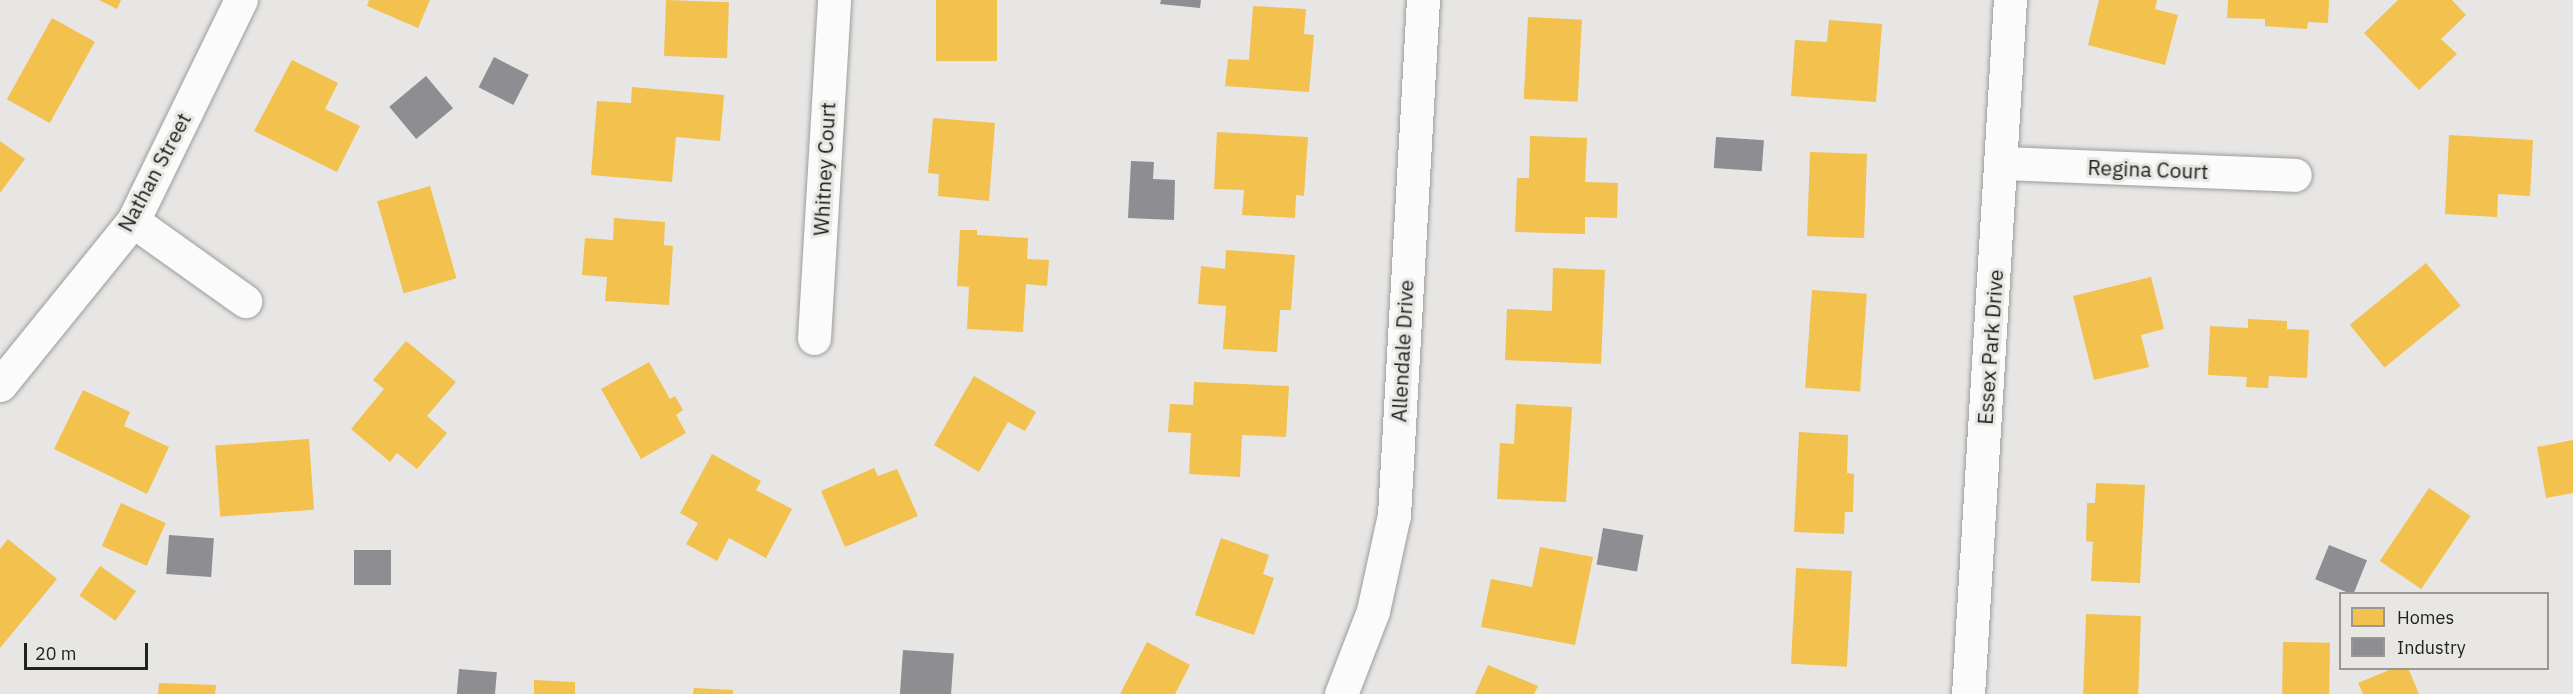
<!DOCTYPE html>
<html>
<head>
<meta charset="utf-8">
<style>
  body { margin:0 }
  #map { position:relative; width:2573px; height:694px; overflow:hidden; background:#e7e6e4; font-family:"IBM Plex Sans",sans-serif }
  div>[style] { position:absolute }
  .homes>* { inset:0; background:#f2c14e; transform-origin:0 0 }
  .industry>* { inset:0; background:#8d8d92; transform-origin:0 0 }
  .roads { filter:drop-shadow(0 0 2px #9d9c9b) drop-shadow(0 0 2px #9d9c9b) }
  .minor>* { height:33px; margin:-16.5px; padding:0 16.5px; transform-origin:16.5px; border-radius:16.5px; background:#fbfbfb }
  span { translate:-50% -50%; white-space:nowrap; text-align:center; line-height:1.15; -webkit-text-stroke:6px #e8e7e3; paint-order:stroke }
  .street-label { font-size:21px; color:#222220 }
  .legend { position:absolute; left:2339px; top:592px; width:210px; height:78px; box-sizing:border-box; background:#e8e7e3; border:2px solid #999895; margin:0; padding:8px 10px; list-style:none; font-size:18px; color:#222220 }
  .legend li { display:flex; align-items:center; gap:12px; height:30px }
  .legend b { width:30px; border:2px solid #999895 }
  .scale { position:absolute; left:24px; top:643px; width:124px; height:27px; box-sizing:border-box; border:3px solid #222220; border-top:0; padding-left:8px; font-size:18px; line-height:21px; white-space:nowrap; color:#222220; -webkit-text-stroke:4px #e8e7e3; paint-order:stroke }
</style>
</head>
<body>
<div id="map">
  <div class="homes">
    <div style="clip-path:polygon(99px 0,121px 0,117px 9px)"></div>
    <div style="clip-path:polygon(369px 0,430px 0,418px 28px,367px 6px)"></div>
    <div style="left:666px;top:0;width:63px;height:56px;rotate:2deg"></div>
    <div style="left:936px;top:0;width:61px;height:61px"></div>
    <div style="clip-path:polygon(2099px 0,2157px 0,2155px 9px,2178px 15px,2165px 65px,2088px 45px)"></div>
    <div style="clip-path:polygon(2228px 0,2329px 0,2328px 23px,2308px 22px,2307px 29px,2265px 26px,2265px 19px,2227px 18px)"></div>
    <div style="clip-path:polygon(2398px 0,2452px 0,2466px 15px,2441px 39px,2457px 54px,2419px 90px,2364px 33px)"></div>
    <div style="clip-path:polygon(1253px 6px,1306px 9px,1304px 34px,1314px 35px,1309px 92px,1225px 86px,1228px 59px,1249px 60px)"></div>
    <div style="left:1528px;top:17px;width:54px;height:82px;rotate:3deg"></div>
    <div style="left:52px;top:18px;width:49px;height:93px;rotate:29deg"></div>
    <div style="clip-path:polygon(1829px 20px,1882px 24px,1876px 102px,1791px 96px,1795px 40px,1827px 42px)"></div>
    <div style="clip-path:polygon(292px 60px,338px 83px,325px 109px,360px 126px,337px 172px,254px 131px)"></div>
    <div style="clip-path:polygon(632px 87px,724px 95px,720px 141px,676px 137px,672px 182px,591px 175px,597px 101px,631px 103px)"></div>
    <div style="clip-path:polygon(933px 118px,995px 123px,989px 201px,938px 196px,939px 174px,928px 173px)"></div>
    <div style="clip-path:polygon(1217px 132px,1308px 137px,1304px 196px,1296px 195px,1295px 218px,1242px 215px,1244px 190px,1214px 189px)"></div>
    <div style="clip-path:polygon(2449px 135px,2533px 140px,2530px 196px,2498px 194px,2497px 217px,2445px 214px)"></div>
    <div style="clip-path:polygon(1530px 136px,1587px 138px,1585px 182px,1618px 183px,1617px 218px,1585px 217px,1585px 234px,1515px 232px,1517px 178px,1529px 178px)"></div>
    <div style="clip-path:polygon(0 141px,25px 159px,0 193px)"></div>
    <div style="left:1810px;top:152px;width:57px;height:84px;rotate:2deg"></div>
    <div style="left:430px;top:186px;width:96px;height:55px;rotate:74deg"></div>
    <div style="clip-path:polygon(614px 218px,665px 222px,664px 245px,673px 246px,669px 305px,605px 301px,607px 277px,582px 275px,585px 238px,613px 240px)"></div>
    <div style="clip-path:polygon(960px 230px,977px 230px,977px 235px,1028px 238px,1027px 259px,1049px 260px,1047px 286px,1026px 284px,1023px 332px,967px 329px,969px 287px,957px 286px)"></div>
    <div style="clip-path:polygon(1226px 250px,1295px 255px,1291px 310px,1280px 310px,1277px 352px,1223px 349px,1226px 306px,1198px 304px,1201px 266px,1225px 269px)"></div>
    <div style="left:2426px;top:263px;width:55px;height:98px;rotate:51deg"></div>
    <div style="clip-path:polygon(1553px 268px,1605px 270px,1601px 364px,1505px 360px,1507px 309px,1552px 311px)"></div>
    <div style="clip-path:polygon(2151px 277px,2164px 329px,2141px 335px,2149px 367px,2094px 380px,2073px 296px)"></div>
    <div style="left:1812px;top:290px;width:55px;height:98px;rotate:4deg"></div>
    <div style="clip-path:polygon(2248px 319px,2287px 321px,2287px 329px,2309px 330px,2307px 378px,2269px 376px,2268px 388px,2246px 387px,2247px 377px,2208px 375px,2210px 326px,2248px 328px)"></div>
    <div style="clip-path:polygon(406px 341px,456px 382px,427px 416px,447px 433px,417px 469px,397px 453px,390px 462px,351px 429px,384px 389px,373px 380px)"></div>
    <div style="clip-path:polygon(649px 362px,670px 399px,675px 396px,683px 410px,676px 415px,686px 433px,641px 459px,601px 389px)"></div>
    <div style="clip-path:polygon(974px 376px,1036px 412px,1025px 431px,1008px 422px,979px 472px,934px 445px)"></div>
    <div style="clip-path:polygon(1194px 382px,1289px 386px,1286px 437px,1242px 435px,1240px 477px,1189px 474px,1191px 433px,1168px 432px,1170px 404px,1193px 405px)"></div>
    <div style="clip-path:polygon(83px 390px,130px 412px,124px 426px,169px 447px,147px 494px,54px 449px)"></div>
    <div style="clip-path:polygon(1516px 404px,1572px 407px,1566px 502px,1497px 499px,1500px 443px,1514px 444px)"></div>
    <div style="clip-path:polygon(1799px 432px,1848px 435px,1847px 473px,1854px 474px,1853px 512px,1845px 512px,1844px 534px,1794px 532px)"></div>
    <div style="left:309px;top:439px;width:71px;height:94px;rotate:86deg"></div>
    <div style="clip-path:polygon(2573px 440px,2573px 493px,2546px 498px,2537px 447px)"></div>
    <div style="clip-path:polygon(712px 454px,761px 481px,756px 490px,792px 509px,766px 558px,729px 538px,717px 561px,686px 544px,698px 523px,680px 513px)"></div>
    <div style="clip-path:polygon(874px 468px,878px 476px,897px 469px,918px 516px,845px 547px,821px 491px)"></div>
    <div style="clip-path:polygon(2096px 483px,2145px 485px,2140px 583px,2091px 581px,2093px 542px,2086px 541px,2087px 503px,2095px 503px)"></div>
    <div style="left:2429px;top:488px;width:50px;height:88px;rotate:34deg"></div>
    <div style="left:121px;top:503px;width:49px;height:47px;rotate:24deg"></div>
    <div style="clip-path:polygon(1221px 538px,1269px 555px,1263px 574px,1274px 578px,1254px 635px,1195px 615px)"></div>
    <div style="clip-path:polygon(8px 539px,57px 579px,0 648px,0 549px)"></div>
    <div style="clip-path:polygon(1540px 547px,1593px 557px,1575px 645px,1481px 627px,1491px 579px,1532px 587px)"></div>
    <div style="left:100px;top:566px;width:44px;height:36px;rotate:35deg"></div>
    <div style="left:1796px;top:568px;width:56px;height:96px;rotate:3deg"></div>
    <div style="left:2086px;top:614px;width:55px;height:80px;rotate:2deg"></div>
    <div style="clip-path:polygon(1147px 642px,1190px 665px,1175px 694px,1120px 694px)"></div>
    <div style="left:2283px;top:642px;width:47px;height:52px;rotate:1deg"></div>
    <div style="clip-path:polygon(1488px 665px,1538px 686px,1534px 694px,1475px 694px)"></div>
    <div style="clip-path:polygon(2394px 668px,2408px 668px,2419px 694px,2363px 694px,2358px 683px)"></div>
    <div style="clip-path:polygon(534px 680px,575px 682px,575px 694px,534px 694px)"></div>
    <div style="clip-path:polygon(159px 683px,216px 685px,215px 694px,158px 694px)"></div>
    <div style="clip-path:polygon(694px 688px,733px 690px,733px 694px,693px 694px)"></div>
  </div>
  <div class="industry">
    <div style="clip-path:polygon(1161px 0,1201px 0,1200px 8px,1160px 4px)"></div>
    <div style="left:494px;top:57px;width:39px;height:34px;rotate:27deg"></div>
    <div style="left:426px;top:76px;width:42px;height:48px;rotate:50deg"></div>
    <div style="left:1716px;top:137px;width:48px;height:31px;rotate:4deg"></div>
    <div style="clip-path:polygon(1131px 161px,1154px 162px,1153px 179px,1175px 180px,1174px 220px,1128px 218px)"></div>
    <div style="left:1603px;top:528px;width:41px;height:37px;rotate:10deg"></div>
    <div style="left:169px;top:535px;width:45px;height:39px;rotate:4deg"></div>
    <div style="left:2329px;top:545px;width:41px;height:37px;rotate:22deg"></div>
    <div style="left:354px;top:550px;width:37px;height:35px"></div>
    <div style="left:903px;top:650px;width:51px;height:44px;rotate:4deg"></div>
    <div style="left:459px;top:669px;width:38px;height:25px;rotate:5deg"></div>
  </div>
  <div class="roads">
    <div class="minor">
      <div style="left:2002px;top:163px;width:293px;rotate:2.3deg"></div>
      <div style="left:133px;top:221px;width:138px;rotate:35.5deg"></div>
      <div style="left:814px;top:338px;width:339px;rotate:-86.6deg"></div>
      <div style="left:0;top:385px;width:211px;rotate:-51deg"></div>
      <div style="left:133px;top:221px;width:246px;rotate:-64deg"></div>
      <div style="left:1341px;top:694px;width:89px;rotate:-68.9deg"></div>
      <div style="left:1373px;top:611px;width:98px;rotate:-77.7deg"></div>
      <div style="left:1394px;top:515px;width:516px;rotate:-86.78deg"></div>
      <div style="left:1968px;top:694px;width:695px;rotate:-86.54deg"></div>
    </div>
  </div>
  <div class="street-label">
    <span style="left:824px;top:169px;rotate:-87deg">Whitney Court</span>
    <span style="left:2148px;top:169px;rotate:2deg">Regina Court</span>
    <span style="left:154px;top:172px;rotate:-62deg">Nathan Street</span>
    <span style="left:1990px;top:347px;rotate:-86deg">Essex Park Drive</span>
    <span style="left:1402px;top:351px;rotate:-87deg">Allendale Drive</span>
  </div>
  <ul class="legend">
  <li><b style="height:16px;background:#f2c14e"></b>Homes</li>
  <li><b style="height:16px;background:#8d8d92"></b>Industry</li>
  </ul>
  <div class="scale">20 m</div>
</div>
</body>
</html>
